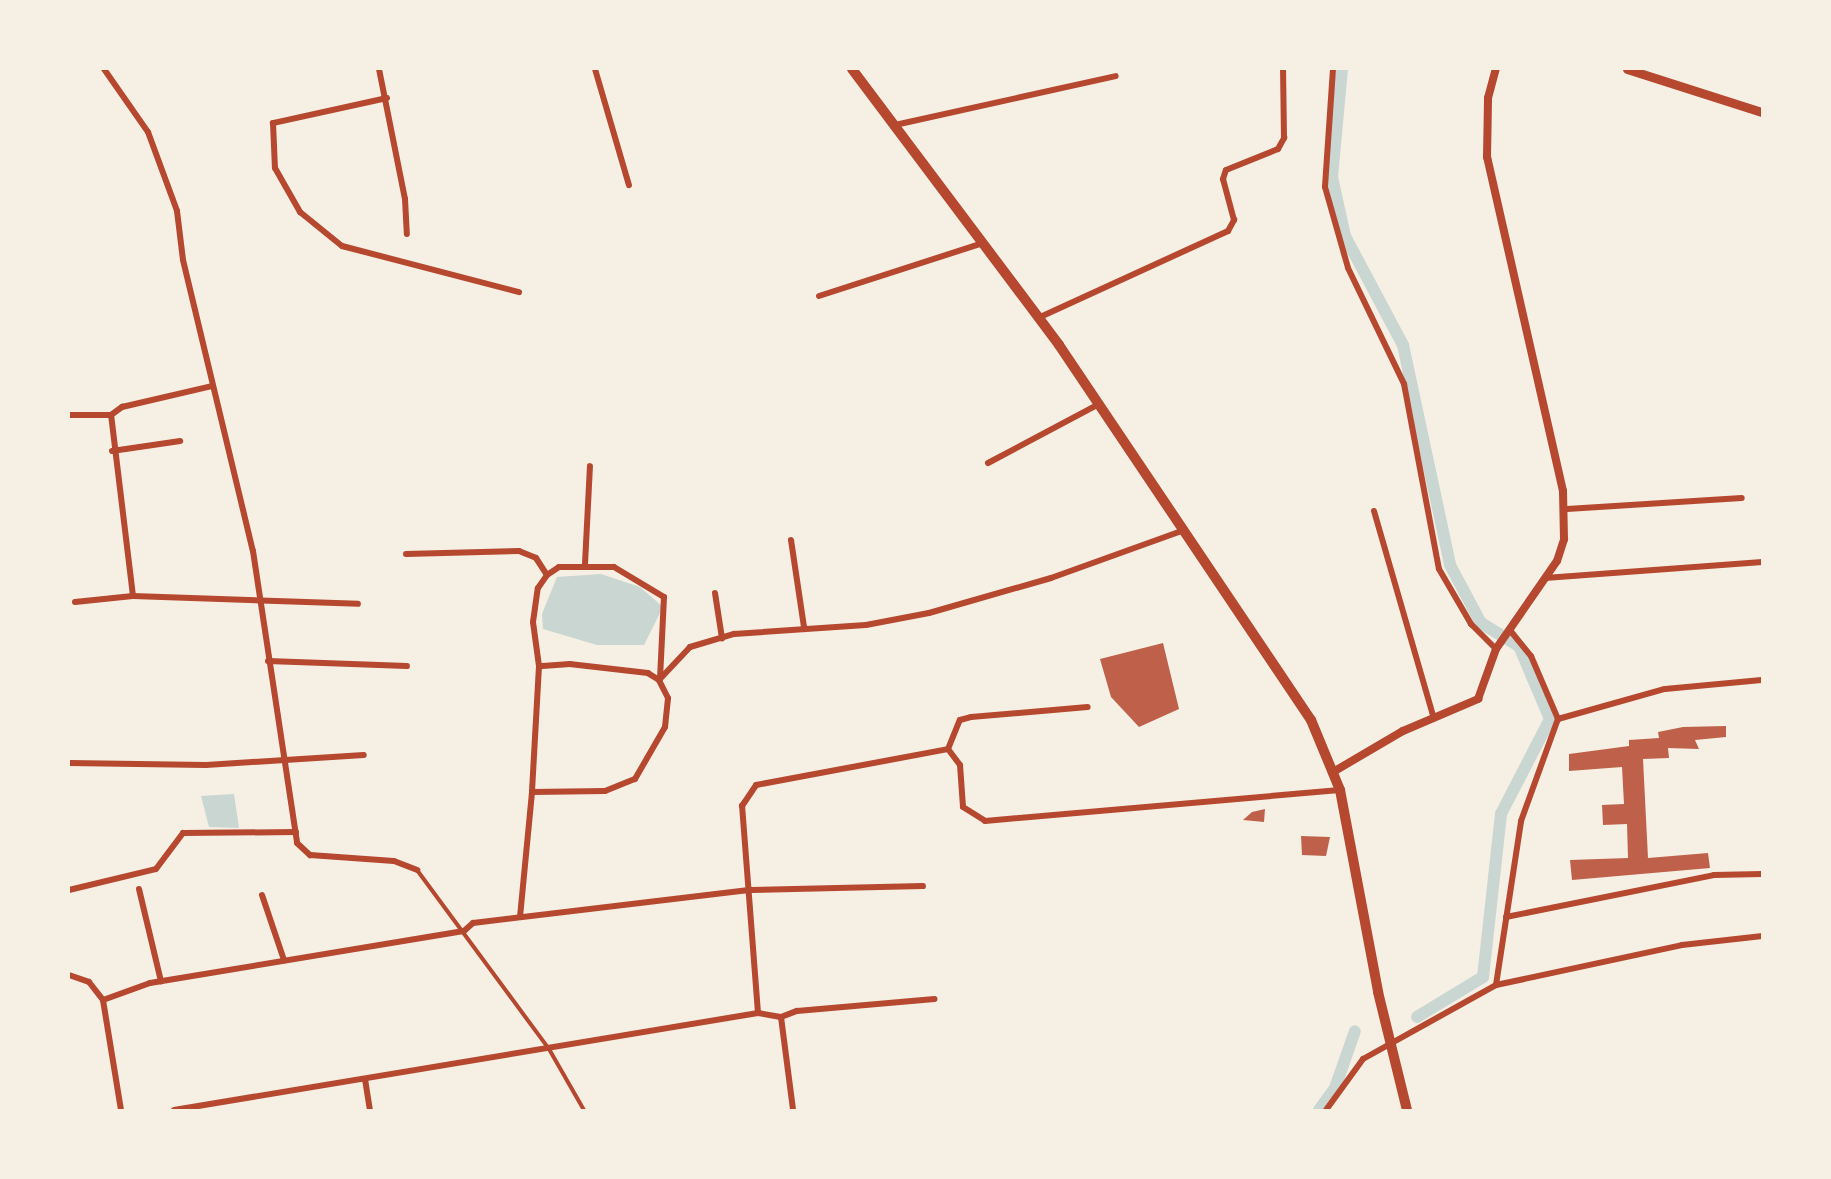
<!DOCTYPE html>
<html>
<head>
<meta charset="utf-8">
<style>
  body { margin:0 }
  #map { position:relative; width:1831px; height:1179px; overflow:hidden; background:#f6efe4; font-family:Lora,serif }
  div>[style] { position:absolute }
  .water>* { inset:0; background:#c9d6d2 }
  .canal>* { height:12px; margin:-6px; padding:0 6px; transform-origin:6px; border-radius:6px; background:#c9d6d2 }
  .building>* { inset:0; background:#bf614a }
  .service>* { height:4px; margin:-2px; padding:0 2px; transform-origin:2px; border-radius:2px; background:#b5482f }
  .minor>* { height:6px; margin:-3px; padding:0 3px; transform-origin:3px; border-radius:3px; background:#b5482f }
  .tertiary>* { height:8px; margin:-4px; padding:0 4px; transform-origin:4px; border-radius:4px; background:#b5482f }
  .secondary>* { height:9px; margin:-4.5px; padding:0 4.5px; transform-origin:4.5px; border-radius:4.5px; background:#b5482f }
  .primary>* { height:10px; margin:-5px; padding:0 5px; transform-origin:5px; border-radius:5px; background:#b5482f }
  span { translate:-50% -50%; white-space:nowrap; text-align:center; line-height:1.15; -webkit-text-stroke:5px #f6efe4; paint-order:stroke }
  .frame { position:absolute; inset:0; border:70px solid #f6efe4; pointer-events:none }
</style>
</head>
<body>
<div id="map">
  <div class="water">
    <div style="clip-path:polygon(601px 574px,640px 587px,663px 607px,644px 645px,597px 645px,543px 629px,542px 614px,557px 577px)"></div>
    <div style="clip-path:polygon(234px 794px,239px 828px,209px 827px,201px 796px)"></div>
  </div>
  <div class="canal">
    <div style="left:1342px;top:69px;width:108px;rotate:95.3deg"></div>
    <div style="left:1332px;top:177px;width:60px;rotate:77.6deg"></div>
    <div style="left:1345px;top:236px;width:123px;rotate:62deg"></div>
    <div style="left:1403px;top:345px;width:225px;rotate:77.9deg"></div>
    <div style="left:1450px;top:565px;width:66px;rotate:61.9deg"></div>
    <div style="left:1481px;top:623px;width:44px;rotate:31.2deg"></div>
    <div style="left:1519px;top:646px;width:79px;rotate:67deg"></div>
    <div style="left:1550px;top:719px;width:107px;rotate:117.3deg"></div>
    <div style="left:1501px;top:814px;width:164px;rotate:96.3deg"></div>
    <div style="left:1483px;top:977px;width:77px;rotate:148.8deg"></div>
    <div style="left:1319px;top:1110px;width:27px;rotate:-54deg"></div>
    <div style="left:1335px;top:1088px;width:60px;rotate:-70.7deg"></div>
  </div>
  <div class="building">
    <div style="clip-path:polygon(1163px 643px,1179px 709px,1139px 727px,1111px 697px,1100px 659px)"></div>
    <div style="clip-path:polygon(1726px 726px,1726px 737px,1695px 740px,1699px 749px,1668px 748px,1669px 758px,1643px 759px,1648px 858px,1708px 853px,1710px 868px,1572px 880px,1570px 860px,1628px 858px,1627px 824px,1603px 825px,1602px 805px,1624px 804px,1622px 767px,1569px 771px,1569px 754px,1629px 746px,1629px 740px,1659px 738px,1658px 732px,1683px 727px)"></div>
    <div style="clip-path:polygon(1265px 809px,1264px 822px,1243px 820px,1252px 812px)"></div>
    <div style="clip-path:polygon(1301px 836px,1330px 837px,1326px 856px,1302px 855px)"></div>
  </div>
  <div class="service">
    <div style="left:417px;top:870px;width:222px;rotate:53.6deg"></div>
    <div style="left:549px;top:1049px;width:70px;rotate:60.2deg"></div>
  </div>
  <div class="minor">
    <div style="left:104px;top:69px;width:77px;rotate:55.1deg"></div>
    <div style="left:148px;top:132px;width:84px;rotate:69.8deg"></div>
    <div style="left:177px;top:211px;width:49px;rotate:83deg"></div>
    <div style="left:183px;top:260px;width:299px;rotate:76.5deg"></div>
    <div style="left:253px;top:551px;width:295px;rotate:81.4deg"></div>
    <div style="left:297px;top:843px;width:18px;rotate:43deg"></div>
    <div style="left:310px;top:855px;width:84px;rotate:4.1deg"></div>
    <div style="left:394px;top:861px;width:25px;rotate:21deg"></div>
    <div style="left:379px;top:69px;width:133px;rotate:78.7deg"></div>
    <div style="left:405px;top:199px;width:35px;rotate:87deg"></div>
    <div style="left:595px;top:69px;width:121px;rotate:73.7deg"></div>
    <div style="left:1333px;top:69px;width:118px;rotate:93.9deg"></div>
    <div style="left:1325px;top:187px;width:84px;rotate:74.1deg"></div>
    <div style="left:1348px;top:268px;width:129px;rotate:64.2deg"></div>
    <div style="left:1404px;top:384px;width:188px;rotate:79.3deg"></div>
    <div style="left:1439px;top:569px;width:64px;rotate:59.8deg"></div>
    <div style="left:1471px;top:624px;width:35px;rotate:45deg"></div>
    <div style="left:387px;top:98px;width:117px;rotate:167.6deg"></div>
    <div style="left:273px;top:123px;width:45px;rotate:87.5deg"></div>
    <div style="left:275px;top:168px;width:51px;rotate:60.4deg"></div>
    <div style="left:300px;top:212px;width:54px;rotate:39deg"></div>
    <div style="left:342px;top:246px;width:183px;rotate:14.6deg"></div>
    <div style="left:895px;top:125px;width:226px;rotate:-12.5deg"></div>
    <div style="left:819px;top:296px;width:172px;rotate:-17.9deg"></div>
    <div style="left:1038px;top:318px;width:209px;rotate:-24.6deg"></div>
    <div style="left:1228px;top:231px;width:13px;rotate:-61deg"></div>
    <div style="left:1234px;top:220px;width:42px;rotate:-105deg"></div>
    <div style="left:1223px;top:179px;width:9px;rotate:-72deg"></div>
    <div style="left:1226px;top:170px;width:56px;rotate:-22deg"></div>
    <div style="left:1278px;top:149px;width:13px;rotate:-61deg"></div>
    <div style="left:1284px;top:138px;width:69px;rotate:-90.8deg"></div>
    <div style="left:69px;top:415px;width:42px"></div>
    <div style="left:112px;top:451px;width:69px;rotate:-8.4deg"></div>
    <div style="left:988px;top:463px;width:126px;rotate:-28deg"></div>
    <div style="left:1567px;top:509px;width:175px;rotate:-3.6deg"></div>
    <div style="left:1374px;top:511px;width:216px;rotate:73.9deg"></div>
    <div style="left:791px;top:540px;width:88px;rotate:81.5deg"></div>
    <div style="left:406px;top:554px;width:113px;rotate:-1.5deg"></div>
    <div style="left:519px;top:551px;width:18px;rotate:22deg"></div>
    <div style="left:536px;top:558px;width:20px;rotate:57deg"></div>
    <div style="left:585px;top:564px;width:98px;rotate:-87.1deg"></div>
    <div style="left:1545px;top:578px;width:218px;rotate:-4.2deg"></div>
    <div style="left:715px;top:593px;width:46px;rotate:81.2deg"></div>
    <div style="left:133px;top:596px;width:182px;rotate:-96.9deg"></div>
    <div style="left:111px;top:415px;width:14px;rotate:-36deg"></div>
    <div style="left:122px;top:407px;width:92px;rotate:-13.1deg"></div>
    <div style="left:75px;top:602px;width:58px;rotate:-5.9deg"></div>
    <div style="left:133px;top:596px;width:225px;rotate:2deg"></div>
    <div style="left:1509px;top:629px;width:35px;rotate:51deg"></div>
    <div style="left:1531px;top:656px;width:69px;rotate:66.8deg"></div>
    <div style="left:268px;top:661px;width:139px;rotate:2.1deg"></div>
    <div style="left:539px;top:666px;width:44px;rotate:-97.8deg"></div>
    <div style="left:533px;top:622px;width:34px;rotate:-82deg"></div>
    <div style="left:538px;top:588px;width:16px;rotate:-55deg"></div>
    <div style="left:547px;top:575px;width:14px;rotate:-34deg"></div>
    <div style="left:559px;top:567px;width:55px"></div>
    <div style="left:614px;top:567px;width:58px;rotate:31deg"></div>
    <div style="left:664px;top:597px;width:82px;rotate:92.8deg"></div>
    <div style="left:659px;top:680px;width:45px;rotate:-46.8deg"></div>
    <div style="left:690px;top:647px;width:46px;rotate:-16.5deg"></div>
    <div style="left:734px;top:634px;width:132px;rotate:-3.9deg"></div>
    <div style="left:866px;top:625px;width:64px;rotate:-10.8deg"></div>
    <div style="left:929px;top:613px;width:127px;rotate:-16deg"></div>
    <div style="left:1051px;top:578px;width:141px;rotate:-19.8deg"></div>
    <div style="left:948px;top:749px;width:31px;rotate:-68deg"></div>
    <div style="left:960px;top:720px;width:11px;rotate:-15deg"></div>
    <div style="left:971px;top:717px;width:117px;rotate:-4.9deg"></div>
    <div style="left:69px;top:763px;width:137px;rotate:0.8deg"></div>
    <div style="left:206px;top:765px;width:158px;rotate:-3.6deg"></div>
    <div style="left:139px;top:889px;width:95px;rotate:76.6deg"></div>
    <div style="left:69px;top:890px;width:89px;rotate:-13.6deg"></div>
    <div style="left:156px;top:869px;width:45px;rotate:-53.1deg"></div>
    <div style="left:183px;top:833px;width:113px;rotate:-0.5deg"></div>
    <div style="left:262px;top:895px;width:69px;rotate:71.3deg"></div>
    <div style="left:520px;top:917px;width:126px;rotate:-84.5deg"></div>
    <div style="left:532px;top:792px;width:73px;rotate:-0.8deg"></div>
    <div style="left:605px;top:791px;width:32px;rotate:-22deg"></div>
    <div style="left:635px;top:779px;width:60px;rotate:-60deg"></div>
    <div style="left:665px;top:727px;width:29px;rotate:-84deg"></div>
    <div style="left:668px;top:698px;width:20px;rotate:-117deg"></div>
    <div style="left:659px;top:680px;width:13px;rotate:-148deg"></div>
    <div style="left:648px;top:673px;width:79px;rotate:-173.4deg"></div>
    <div style="left:570px;top:664px;width:31px;rotate:176deg"></div>
    <div style="left:539px;top:666px;width:126px;rotate:93.2deg"></div>
    <div style="left:1506px;top:917px;width:212px;rotate:-11.4deg"></div>
    <div style="left:1714px;top:875px;width:48px;rotate:-1.2deg"></div>
    <div style="left:69px;top:975px;width:21px;rotate:19deg"></div>
    <div style="left:89px;top:982px;width:23px;rotate:52deg"></div>
    <div style="left:1496px;top:985px;width:166px;rotate:-81.3deg"></div>
    <div style="left:1521px;top:821px;width:109px;rotate:-70.1deg"></div>
    <div style="left:1558px;top:719px;width:111px;rotate:-15.7deg"></div>
    <div style="left:1665px;top:689px;width:97px;rotate:-5.3deg"></div>
    <div style="left:758px;top:1013px;width:208px;rotate:-94.4deg"></div>
    <div style="left:742px;top:806px;width:25px;rotate:-56deg"></div>
    <div style="left:756px;top:785px;width:195px;rotate:-10.6deg"></div>
    <div style="left:948px;top:749px;width:20px;rotate:53deg"></div>
    <div style="left:960px;top:765px;width:42px;rotate:85.9deg"></div>
    <div style="left:963px;top:807px;width:26px;rotate:32deg"></div>
    <div style="left:985px;top:821px;width:356px;rotate:-5deg"></div>
    <div style="left:781px;top:1017px;width:94px;rotate:82.6deg"></div>
    <div style="left:365px;top:1079px;width:31px;rotate:81deg"></div>
    <div style="left:121px;top:1110px;width:111px;rotate:-99.3deg"></div>
    <div style="left:103px;top:1000px;width:50px;rotate:-19.9deg"></div>
    <div style="left:150px;top:983px;width:318px;rotate:-9.4deg"></div>
    <div style="left:464px;top:931px;width:12px;rotate:-42deg"></div>
    <div style="left:473px;top:923px;width:280px;rotate:-6.8deg"></div>
    <div style="left:751px;top:890px;width:172px;rotate:-1.3deg"></div>
    <div style="left:174px;top:1110px;width:592px;rotate:-9.43deg"></div>
    <div style="left:758px;top:1013px;width:23px;rotate:10deg"></div>
    <div style="left:781px;top:1017px;width:17px;rotate:-21deg"></div>
    <div style="left:797px;top:1011px;width:138px;rotate:-5deg"></div>
    <div style="left:1326px;top:1110px;width:63px;rotate:-54deg"></div>
    <div style="left:1363px;top:1059px;width:152px;rotate:-29.1deg"></div>
    <div style="left:1496px;top:985px;width:190px;rotate:-12.1deg"></div>
    <div style="left:1682px;top:945px;width:81px;rotate:-6.4deg"></div>
  </div>
  <div class="tertiary">
    <div style="left:1333px;top:772px;width:81px;rotate:-30.4deg"></div>
    <div style="left:1403px;top:731px;width:82px;rotate:-23.1deg"></div>
    <div style="left:1478px;top:699px;width:53px;rotate:-70.2deg"></div>
    <div style="left:1496px;top:649px;width:107px;rotate:-55.3deg"></div>
    <div style="left:1557px;top:561px;width:23px;rotate:-72deg"></div>
    <div style="left:1564px;top:539px;width:48px;rotate:-91.2deg"></div>
    <div style="left:1563px;top:491px;width:343px;rotate:-102.8deg"></div>
    <div style="left:1487px;top:157px;width:59px;rotate:-89deg"></div>
    <div style="left:1488px;top:98px;width:30px;rotate:-75deg"></div>
  </div>
  <div class="secondary">
    <div style="left:1627px;top:69px;width:142px;rotate:17.7deg"></div>
  </div>
  <div class="primary">
    <div style="left:852px;top:69px;width:345px;rotate:53.1deg"></div>
    <div style="left:1059px;top:345px;width:452px;rotate:56.1deg"></div>
    <div style="left:1311px;top:720px;width:76px;rotate:67.5deg"></div>
    <div style="left:1340px;top:790px;width:206px;rotate:79.3deg"></div>
    <div style="left:1378px;top:992px;width:122px;rotate:76.2deg"></div>
  </div>
  <div class="frame"></div>
</div>
</body>
</html>
